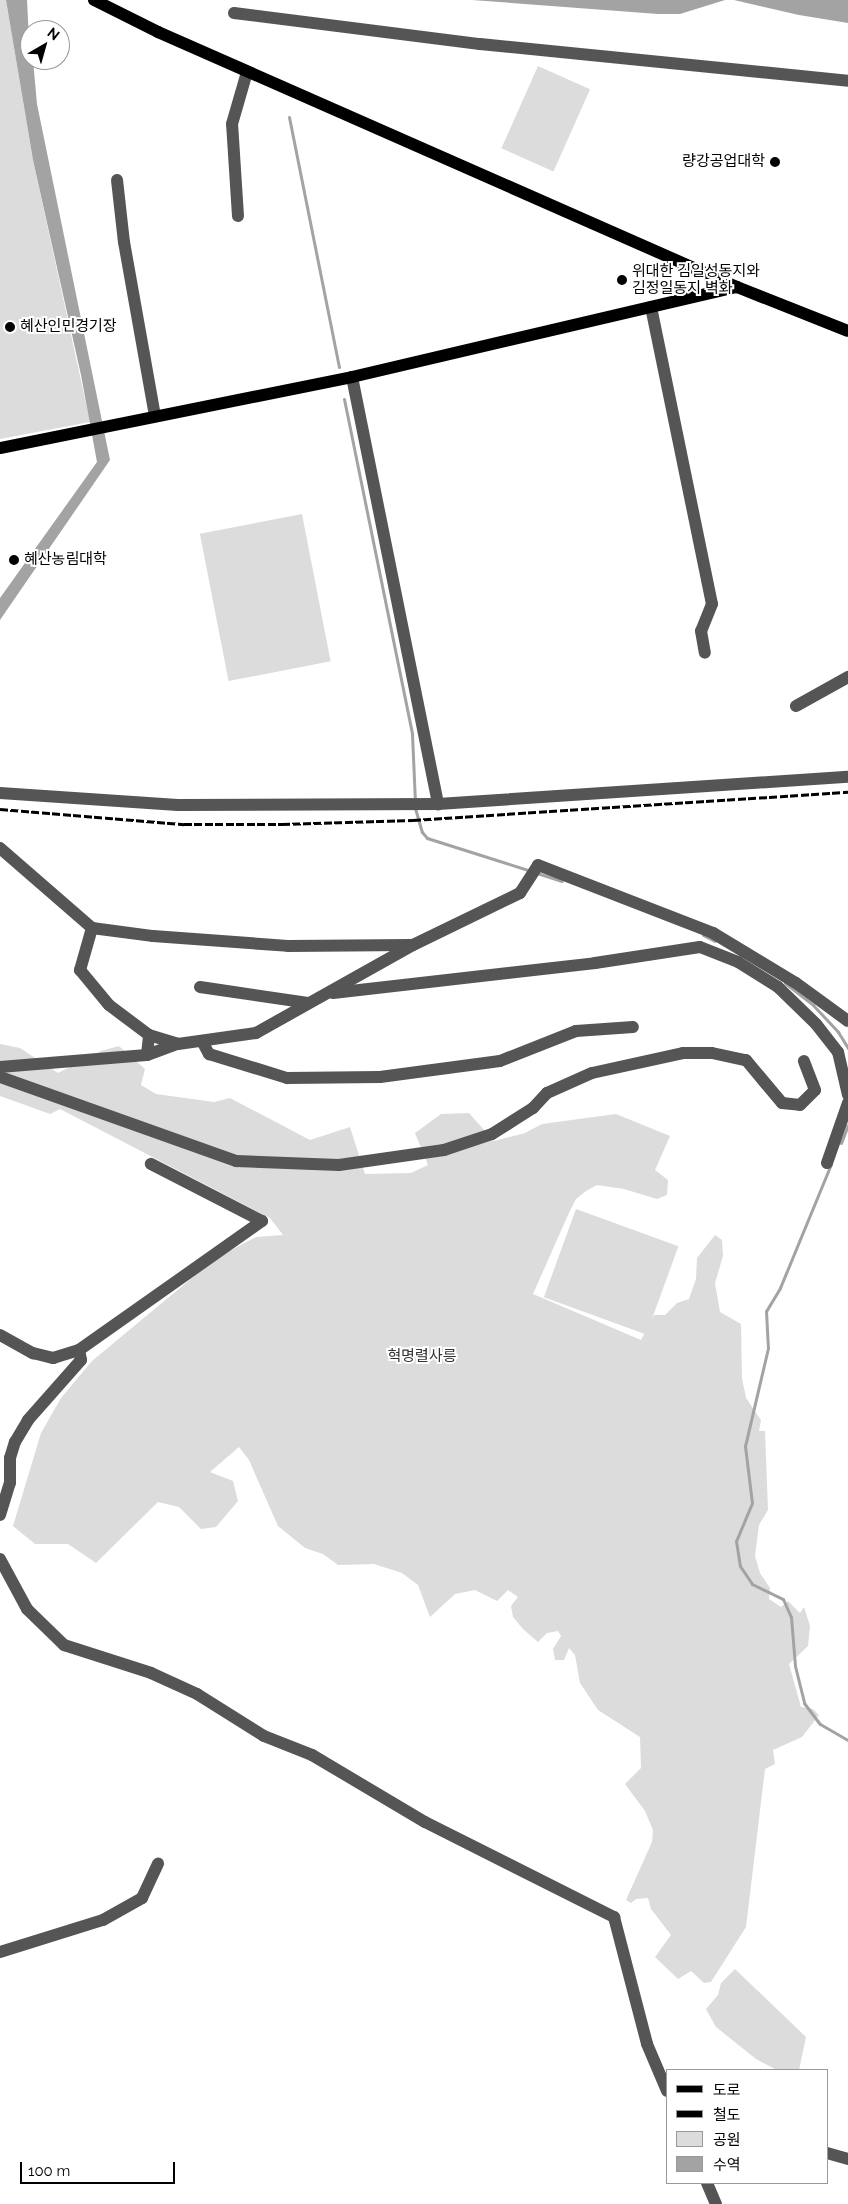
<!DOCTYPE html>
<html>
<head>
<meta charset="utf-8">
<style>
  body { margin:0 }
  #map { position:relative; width:848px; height:2204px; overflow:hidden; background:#fff; font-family:Raleway,"Noto Sans KR",sans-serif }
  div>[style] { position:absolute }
  .green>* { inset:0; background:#dcdcdc; transform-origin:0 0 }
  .water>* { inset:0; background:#a3a3a3 }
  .stream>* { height:3px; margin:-1.5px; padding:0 1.5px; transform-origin:1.5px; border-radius:1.5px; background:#a3a3a3 }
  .minor>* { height:12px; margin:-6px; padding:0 6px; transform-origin:6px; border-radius:6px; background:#555 }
  .major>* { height:12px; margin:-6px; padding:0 6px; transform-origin:6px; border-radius:6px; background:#000 }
  .rail>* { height:3px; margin-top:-1.5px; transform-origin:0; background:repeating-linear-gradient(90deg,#000 0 8px,transparent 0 10.5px) }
  .dots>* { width:14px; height:14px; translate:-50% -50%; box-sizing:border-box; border:2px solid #fff; border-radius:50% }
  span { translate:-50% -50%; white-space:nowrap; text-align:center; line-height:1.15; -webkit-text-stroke:4px #fff; paint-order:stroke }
  .poi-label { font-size:15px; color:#000 }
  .right { translate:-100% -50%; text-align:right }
  .left { translate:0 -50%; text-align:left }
  .park-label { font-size:15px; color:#333 }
  .legend { position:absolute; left:666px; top:2069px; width:162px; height:115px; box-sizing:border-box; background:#fff; border:1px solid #999; margin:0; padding:6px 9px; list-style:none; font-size:15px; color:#000 }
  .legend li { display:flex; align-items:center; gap:10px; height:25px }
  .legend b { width:25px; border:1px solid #999 }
  .north { position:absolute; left:20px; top:20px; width:50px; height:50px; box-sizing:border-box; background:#fff; border:1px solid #999; border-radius:50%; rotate:38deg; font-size:14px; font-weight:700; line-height:20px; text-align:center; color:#000 }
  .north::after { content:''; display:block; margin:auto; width:18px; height:22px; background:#000; clip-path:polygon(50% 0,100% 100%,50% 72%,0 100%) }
  .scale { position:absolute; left:20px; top:2162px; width:155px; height:22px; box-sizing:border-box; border:2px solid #000; border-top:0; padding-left:6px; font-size:15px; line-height:18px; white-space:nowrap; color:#000; -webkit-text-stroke:4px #fff; paint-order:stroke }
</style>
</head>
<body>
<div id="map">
  <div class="green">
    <div style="clip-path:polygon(0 0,6px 0,33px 160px,90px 422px,0 439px)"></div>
    <div style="left:538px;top:66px;width:57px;height:90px;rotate:24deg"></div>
    <div style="left:302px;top:514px;width:150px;height:104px;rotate:79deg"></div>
    <div style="clip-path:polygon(0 1044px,20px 1048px,58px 1073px,101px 1051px,119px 1046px,145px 1069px,141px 1085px,156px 1094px,214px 1102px,230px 1098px,310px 1140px,350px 1127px,365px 1174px,411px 1173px,428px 1165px,415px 1133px,441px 1114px,469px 1113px,494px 1141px,525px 1133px,542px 1124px,616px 1114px,670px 1136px,655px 1170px,668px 1180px,667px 1195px,657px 1199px,624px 1189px,597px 1185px,586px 1191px,576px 1199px,568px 1215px,533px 1294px,641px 1340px,654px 1315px,665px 1315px,677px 1303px,689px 1299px,696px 1279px,697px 1258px,715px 1235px,722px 1240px,723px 1256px,715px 1283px,720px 1312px,741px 1324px,742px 1378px,746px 1398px,761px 1420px,759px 1431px,765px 1431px,768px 1510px,759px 1525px,755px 1556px,760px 1573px,770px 1588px,769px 1599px,781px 1607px,788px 1601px,800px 1613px,804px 1607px,810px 1626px,808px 1646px,789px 1664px,801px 1707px,813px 1709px,819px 1715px,802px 1737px,773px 1750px,775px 1764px,765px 1769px,746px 1927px,711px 1982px,704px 1983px,691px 1971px,678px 1979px,655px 1957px,671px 1935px,651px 1909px,648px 1898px,636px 1899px,631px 1903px,626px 1900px,652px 1842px,653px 1830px,645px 1811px,625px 1784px,641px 1768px,640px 1737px,598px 1710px,580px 1683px,575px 1655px,569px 1648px,564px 1660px,555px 1660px,553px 1649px,561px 1636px,558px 1631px,547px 1633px,538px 1642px,523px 1629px,513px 1617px,511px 1606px,518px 1597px,508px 1590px,497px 1601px,475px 1590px,455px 1594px,430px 1617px,418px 1585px,402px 1573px,374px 1564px,338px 1565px,323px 1554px,305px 1548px,278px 1526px,249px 1460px,239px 1447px,210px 1472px,233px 1481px,238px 1501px,216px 1527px,201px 1529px,179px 1507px,158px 1502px,96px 1563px,68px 1544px,35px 1544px,13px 1526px,41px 1433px,61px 1398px,92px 1361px,216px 1258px,256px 1237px,283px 1235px,270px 1218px,60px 1109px,50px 1114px,0 1096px)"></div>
    <div style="left:576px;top:1209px;width:109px;height:94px;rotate:20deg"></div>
    <div style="clip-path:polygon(735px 1969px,806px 2037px,799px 2070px,777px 2070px,756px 2059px,716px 2027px,706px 2009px,718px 1995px,721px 1983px)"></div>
  </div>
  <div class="water">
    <div style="clip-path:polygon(6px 0,27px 0,30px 60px,33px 60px,37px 104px,110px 460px,0 620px,0 598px,97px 462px,81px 375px,33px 160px)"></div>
    <div style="clip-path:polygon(472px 0,725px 0,680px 14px,658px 14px)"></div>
    <div style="clip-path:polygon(734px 0,848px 0,848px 23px,799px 15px)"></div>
  </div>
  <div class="stream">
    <div style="left:289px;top:117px;width:255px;rotate:78.7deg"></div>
    <div style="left:344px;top:399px;width:342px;rotate:78.5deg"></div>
    <div style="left:412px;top:734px;width:68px;rotate:87.5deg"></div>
    <div style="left:415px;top:808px;width:25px;rotate:74deg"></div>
    <div style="left:422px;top:832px;width:8px;rotate:50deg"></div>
    <div style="left:427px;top:838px;width:109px;rotate:17.6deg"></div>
    <div style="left:537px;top:873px;width:26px;rotate:18deg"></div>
    <div style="left:703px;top:935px;width:13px;rotate:27deg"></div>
    <div style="left:785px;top:983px;width:36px;rotate:38deg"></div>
    <div style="left:813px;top:1005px;width:37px;rotate:47deg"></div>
    <div style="left:838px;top:1032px;width:19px;rotate:58deg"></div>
    <div style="left:841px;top:1143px;width:19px;rotate:-69deg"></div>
    <div style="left:831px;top:1164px;width:134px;rotate:112.4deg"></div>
    <div style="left:780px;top:1288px;width:27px;rotate:121deg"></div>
    <div style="left:766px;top:1311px;width:37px;rotate:87deg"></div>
    <div style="left:768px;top:1348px;width:101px;rotate:103.2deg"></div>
    <div style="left:745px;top:1446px;width:57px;rotate:83deg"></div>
    <div style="left:752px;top:1503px;width:41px;rotate:112.8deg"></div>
    <div style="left:736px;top:1541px;width:25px;rotate:81deg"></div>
    <div style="left:740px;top:1566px;width:22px;rotate:56deg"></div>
    <div style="left:752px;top:1584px;width:34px;rotate:26deg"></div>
    <div style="left:783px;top:1599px;width:20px;rotate:66deg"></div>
    <div style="left:791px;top:1617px;width:49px;rotate:85.3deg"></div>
    <div style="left:795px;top:1666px;width:38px;rotate:76deg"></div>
    <div style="left:804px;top:1703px;width:26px;rotate:53deg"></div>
    <div style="left:820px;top:1724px;width:32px;rotate:30deg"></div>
  </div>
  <div class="minor">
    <div style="left:234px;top:13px;width:248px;rotate:7.2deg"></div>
    <div style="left:480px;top:44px;width:370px;rotate:5.7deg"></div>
    <div style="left:117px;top:180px;width:62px;rotate:83.6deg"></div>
    <div style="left:124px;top:242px;width:177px;rotate:79.9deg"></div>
    <div style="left:238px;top:216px;width:92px;rotate:-93.7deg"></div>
    <div style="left:232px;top:124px;width:54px;rotate:-73.9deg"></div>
    <div style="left:651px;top:307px;width:303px;rotate:78.4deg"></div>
    <div style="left:712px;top:604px;width:29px;rotate:112deg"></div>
    <div style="left:701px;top:631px;width:22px;rotate:80deg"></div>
    <div style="left:352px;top:377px;width:436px;rotate:78.6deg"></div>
    <div style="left:438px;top:804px;width:411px;rotate:-3.8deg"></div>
    <div style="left:796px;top:706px;width:60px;rotate:-29.1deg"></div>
    <div style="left:0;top:793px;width:178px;rotate:3.9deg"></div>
    <div style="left:178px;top:805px;width:260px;rotate:-0.2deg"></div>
    <div style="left:0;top:848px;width:122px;rotate:41deg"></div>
    <div style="left:92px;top:928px;width:62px;rotate:7.5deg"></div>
    <div style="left:153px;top:936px;width:135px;rotate:4.2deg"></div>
    <div style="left:288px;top:946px;width:123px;rotate:-0.5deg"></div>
    <div style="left:92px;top:928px;width:44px;rotate:105.9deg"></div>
    <div style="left:80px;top:970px;width:45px;rotate:50.4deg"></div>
    <div style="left:109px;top:1005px;width:50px;rotate:36.9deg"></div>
    <div style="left:200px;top:987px;width:109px;rotate:8.4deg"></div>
    <div style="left:333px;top:993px;width:264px;rotate:-6.5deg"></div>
    <div style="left:595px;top:963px;width:106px;rotate:-8.7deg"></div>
    <div style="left:700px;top:947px;width:41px;rotate:21.5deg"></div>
    <div style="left:738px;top:962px;width:47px;rotate:32deg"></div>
    <div style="left:778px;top:987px;width:53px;rotate:44.2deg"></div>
    <div style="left:816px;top:1024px;width:36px;rotate:52deg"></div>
    <div style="left:838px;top:1052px;width:44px;rotate:76.9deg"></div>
    <div style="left:202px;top:1041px;width:15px;rotate:62deg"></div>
    <div style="left:209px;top:1054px;width:82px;rotate:17.1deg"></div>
    <div style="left:287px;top:1078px;width:93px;rotate:-0.6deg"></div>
    <div style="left:380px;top:1077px;width:121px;rotate:-7.6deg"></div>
    <div style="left:500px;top:1061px;width:82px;rotate:-21.5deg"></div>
    <div style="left:576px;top:1031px;width:57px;rotate:-4deg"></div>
    <div style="left:147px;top:1055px;width:20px;rotate:-84deg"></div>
    <div style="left:149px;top:1035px;width:30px;rotate:17deg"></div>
    <div style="left:0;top:1067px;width:147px;rotate:-4.7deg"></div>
    <div style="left:147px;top:1055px;width:33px;rotate:-20deg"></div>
    <div style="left:178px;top:1044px;width:79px;rotate:-8deg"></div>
    <div style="left:256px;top:1033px;width:180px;rotate:-29.3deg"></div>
    <div style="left:413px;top:945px;width:119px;rotate:-25.9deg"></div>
    <div style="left:520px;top:893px;width:33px;rotate:-57deg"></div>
    <div style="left:538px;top:865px;width:188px;rotate:21.2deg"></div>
    <div style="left:713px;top:933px;width:97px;rotate:31.1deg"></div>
    <div style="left:796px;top:983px;width:64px;rotate:36.2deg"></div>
    <div style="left:0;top:1077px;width:251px;rotate:19.6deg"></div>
    <div style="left:236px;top:1161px;width:103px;rotate:2.2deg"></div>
    <div style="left:339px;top:1165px;width:106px;rotate:-8.1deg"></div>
    <div style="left:444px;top:1150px;width:51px;rotate:-18.4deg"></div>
    <div style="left:492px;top:1134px;width:49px;rotate:-32.4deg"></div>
    <div style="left:533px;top:1108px;width:21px;rotate:-47deg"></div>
    <div style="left:547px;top:1093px;width:49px;rotate:-24deg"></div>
    <div style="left:592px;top:1073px;width:93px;rotate:-12.4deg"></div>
    <div style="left:683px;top:1053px;width:29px"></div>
    <div style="left:712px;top:1053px;width:35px;rotate:12deg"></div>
    <div style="left:746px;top:1060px;width:56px;rotate:50.1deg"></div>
    <div style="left:782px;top:1103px;width:18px;rotate:6deg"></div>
    <div style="left:800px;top:1105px;width:21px;rotate:-45deg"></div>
    <div style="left:815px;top:1090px;width:31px;rotate:-111deg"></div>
    <div style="left:827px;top:1163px;width:64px;rotate:-70.7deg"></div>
    <div style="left:0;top:1335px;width:38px;rotate:29deg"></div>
    <div style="left:33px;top:1353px;width:21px;rotate:14deg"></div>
    <div style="left:53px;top:1358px;width:27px;rotate:-17deg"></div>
    <div style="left:79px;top:1350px;width:224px;rotate:-35.2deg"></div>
    <div style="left:262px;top:1221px;width:125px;rotate:-152.8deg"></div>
    <div style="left:0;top:1515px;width:34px;rotate:-73deg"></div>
    <div style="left:10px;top:1483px;width:25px;rotate:-90deg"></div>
    <div style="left:10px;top:1458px;width:17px;rotate:-73deg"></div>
    <div style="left:15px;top:1442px;width:26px;rotate:-59deg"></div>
    <div style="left:28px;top:1420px;width:80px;rotate:-48.5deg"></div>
    <div style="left:81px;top:1360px;width:10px;rotate:-101deg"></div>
    <div style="left:0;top:1559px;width:57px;rotate:61.6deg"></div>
    <div style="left:27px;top:1609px;width:52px;rotate:44.2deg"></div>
    <div style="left:64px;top:1645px;width:91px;rotate:17.8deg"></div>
    <div style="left:151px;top:1673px;width:51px;rotate:24.5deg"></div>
    <div style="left:197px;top:1694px;width:79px;rotate:32.1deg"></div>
    <div style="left:264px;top:1736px;width:52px;rotate:21.6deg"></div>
    <div style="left:312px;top:1755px;width:131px;rotate:30.7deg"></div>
    <div style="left:425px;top:1822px;width:212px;rotate:26.7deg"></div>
    <div style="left:614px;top:1917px;width:131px;rotate:75.4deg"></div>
    <div style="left:647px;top:2044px;width:51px;rotate:66.9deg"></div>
    <div style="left:0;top:1952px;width:108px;rotate:-17.3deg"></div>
    <div style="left:103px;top:1920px;width:45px;rotate:-29.4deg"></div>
    <div style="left:142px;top:1898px;width:38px;rotate:-65deg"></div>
    <div style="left:827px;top:2153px;width:22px;rotate:16deg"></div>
    <div style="left:707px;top:2183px;width:23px;rotate:67deg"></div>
  </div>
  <div class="major">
    <div style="left:94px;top:0;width:72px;rotate:26.6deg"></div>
    <div style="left:158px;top:32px;width:633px;rotate:23.77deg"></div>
    <div style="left:737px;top:287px;width:119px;rotate:21.6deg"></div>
    <div style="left:0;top:448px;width:359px;rotate:-11.4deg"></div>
    <div style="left:352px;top:377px;width:395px;rotate:-13.2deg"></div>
  </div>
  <div class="rail">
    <div style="left:0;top:809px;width:185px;rotate:4.7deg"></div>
    <div style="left:184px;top:824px;width:98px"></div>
    <div style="left:282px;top:824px;width:131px;rotate:-1.7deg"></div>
    <div style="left:413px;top:820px;width:436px;rotate:-3.7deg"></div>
  </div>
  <div class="dots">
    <div style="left:775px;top:162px;background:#000"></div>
    <div style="left:622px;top:280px;background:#000"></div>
    <div style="left:10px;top:327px;background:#000"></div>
    <div style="left:14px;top:560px;background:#000"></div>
  </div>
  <div class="poi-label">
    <span class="right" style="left:765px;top:162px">량강공업대학</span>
    <span class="left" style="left:632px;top:280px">위대한 김일성동지와<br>김정일동지 벽화</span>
    <span class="left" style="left:20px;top:327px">혜산인민경기장</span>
    <span class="left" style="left:24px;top:560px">혜산농림대학</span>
  </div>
  <div class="park-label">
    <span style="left:422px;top:1357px">혁명렬사릉</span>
  </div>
  <ul class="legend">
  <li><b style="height:6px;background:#000"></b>도로</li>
  <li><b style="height:6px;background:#000"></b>철도</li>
  <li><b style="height:14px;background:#dcdcdc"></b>공원</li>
  <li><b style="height:14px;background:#a3a3a3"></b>수역</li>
  </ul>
  <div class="north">N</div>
  <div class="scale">100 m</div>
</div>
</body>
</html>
